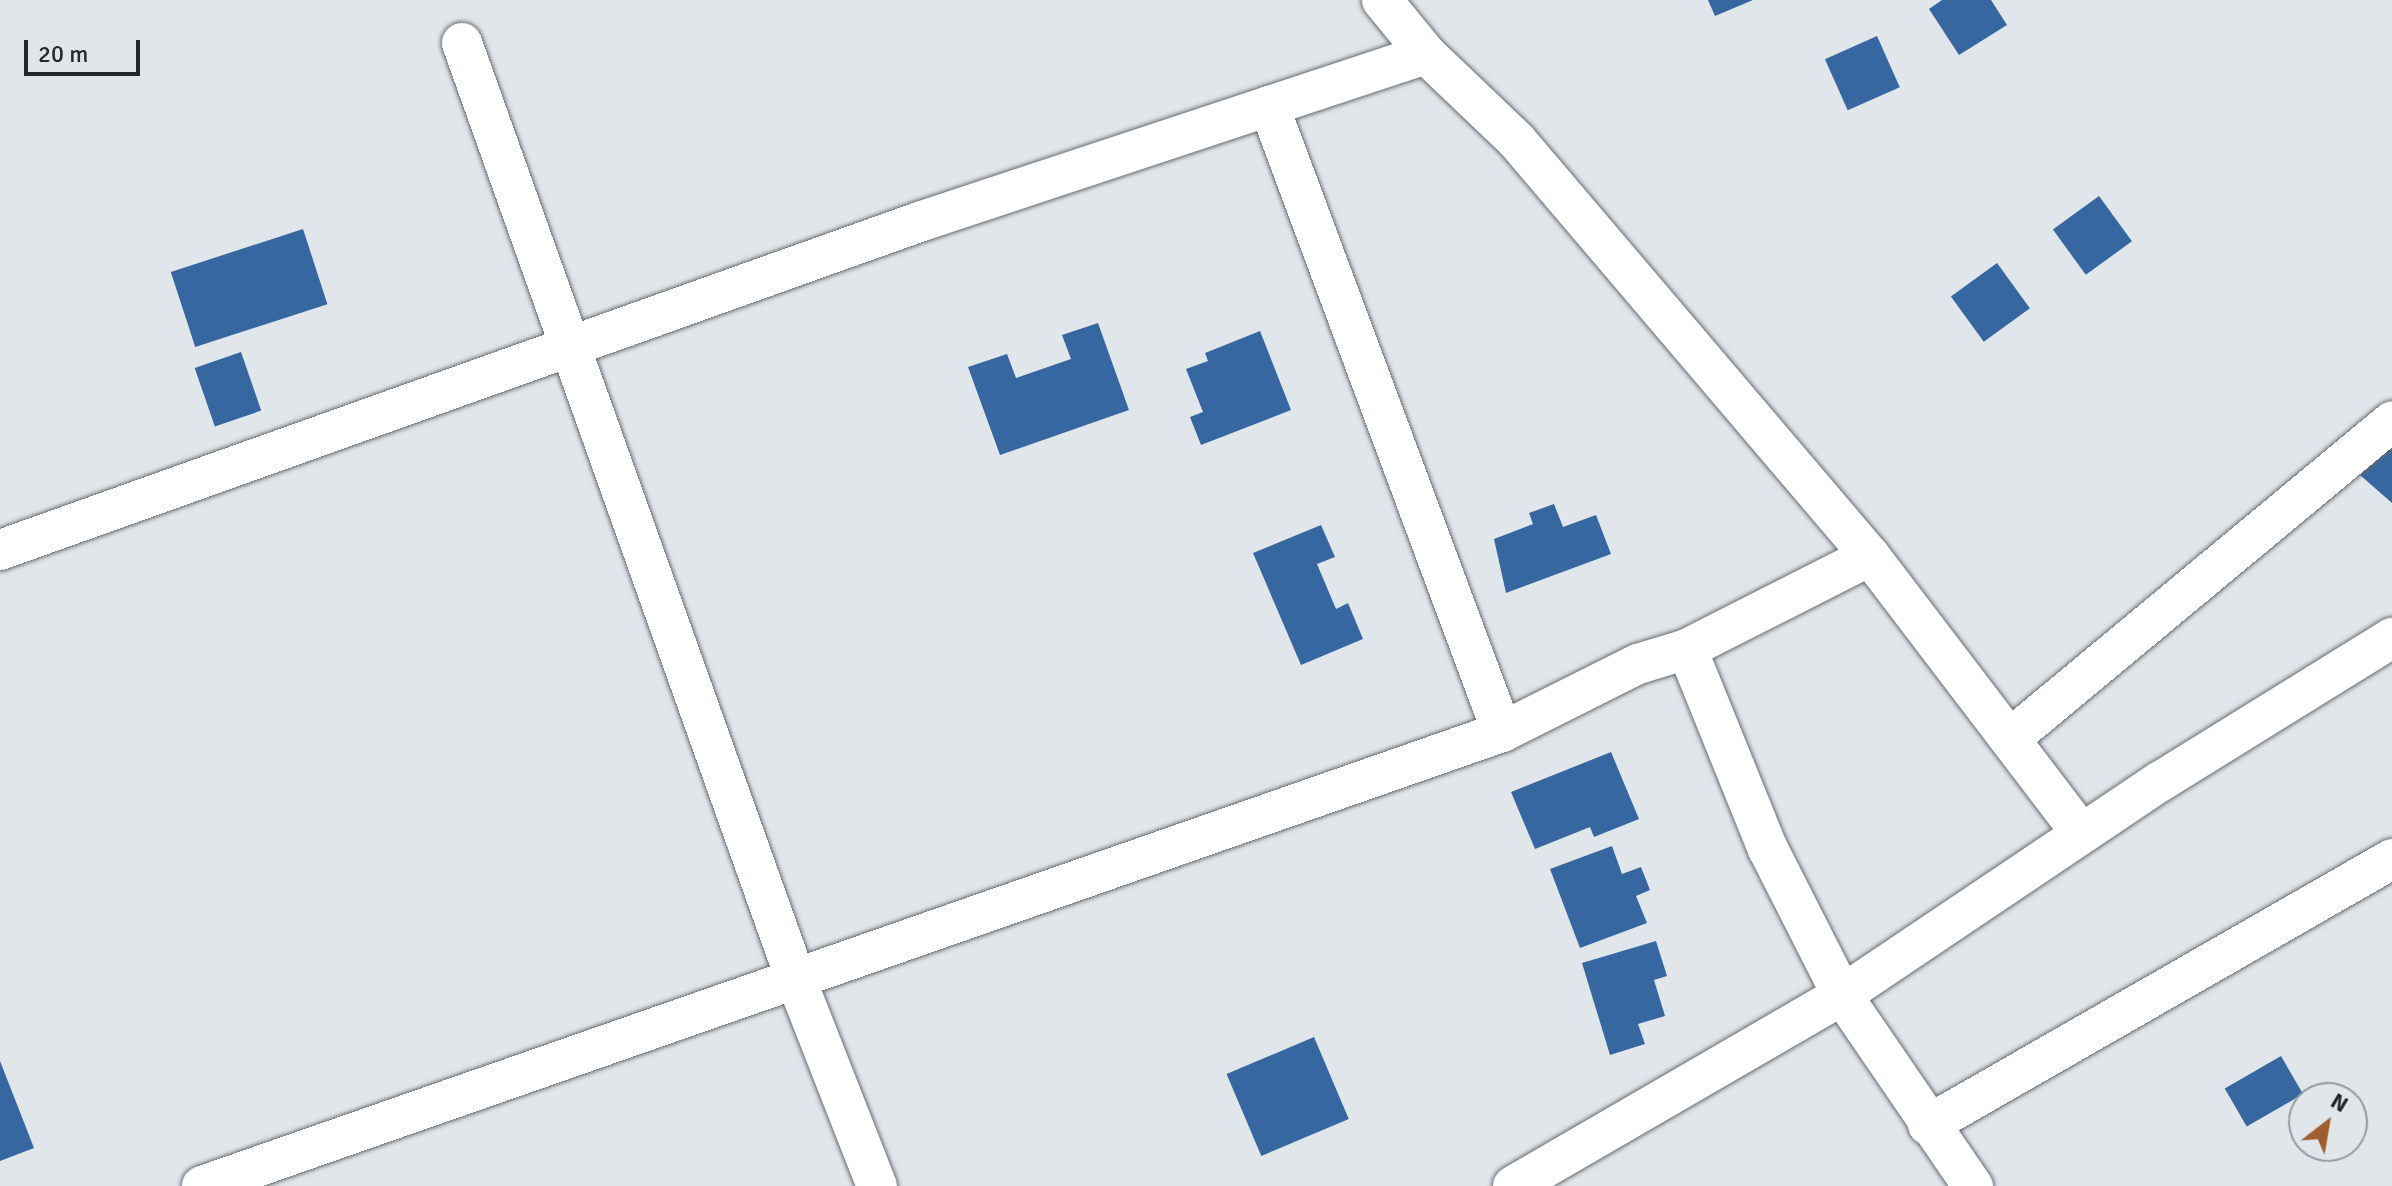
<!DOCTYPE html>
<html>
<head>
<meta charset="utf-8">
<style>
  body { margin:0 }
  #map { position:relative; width:2392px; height:1186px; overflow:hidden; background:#e1e6eb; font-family:Signika,sans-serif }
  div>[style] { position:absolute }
  .building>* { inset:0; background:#3667a1; transform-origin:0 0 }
  .roads { filter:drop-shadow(0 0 2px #676b70) drop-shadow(0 0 2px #676b70) }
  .street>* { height:40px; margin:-20px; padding:0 20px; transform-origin:20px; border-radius:20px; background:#fff }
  span { translate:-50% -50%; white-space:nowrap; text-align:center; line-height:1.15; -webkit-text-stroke:8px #e1e6eb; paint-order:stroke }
  .north { position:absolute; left:2288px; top:1082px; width:80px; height:80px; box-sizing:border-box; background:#e1e6eb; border:2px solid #969a9d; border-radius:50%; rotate:31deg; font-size:22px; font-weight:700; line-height:32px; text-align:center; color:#262729 }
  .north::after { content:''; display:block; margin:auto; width:28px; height:36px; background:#a05d2d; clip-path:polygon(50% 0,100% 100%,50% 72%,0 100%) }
  .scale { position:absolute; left:24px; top:40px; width:116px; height:36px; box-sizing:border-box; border:4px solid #262729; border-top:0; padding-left:10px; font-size:24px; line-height:28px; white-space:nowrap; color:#262729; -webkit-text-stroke:6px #e1e6eb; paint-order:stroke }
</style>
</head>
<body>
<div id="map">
  <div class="building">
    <div style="clip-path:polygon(1708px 0,1753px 0,1715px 16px)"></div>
    <div style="clip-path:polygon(1942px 0,1991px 0,2007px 25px,1959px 55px,1929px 9px)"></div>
    <div style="left:1877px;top:36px;width:56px;height:57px;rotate:66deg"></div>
    <div style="left:2099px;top:196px;width:56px;height:57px;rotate:54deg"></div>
    <div style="left:303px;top:229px;width:79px;height:139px;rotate:72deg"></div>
    <div style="left:1997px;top:263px;width:56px;height:57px;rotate:54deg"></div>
    <div style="clip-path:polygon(1098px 323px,1129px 410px,1000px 455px,968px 367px,1007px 354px,1016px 378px,1071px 359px,1062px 335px)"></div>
    <div style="clip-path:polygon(1260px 331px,1291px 410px,1201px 445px,1190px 417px,1203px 412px,1186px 369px,1208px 361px,1205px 353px)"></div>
    <div style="left:241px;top:352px;width:62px;height:49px;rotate:71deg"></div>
    <div style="clip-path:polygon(2392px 433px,2392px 503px,2360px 475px)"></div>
    <div style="clip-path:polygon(1554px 504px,1563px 527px,1596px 515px,1611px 554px,1506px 593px,1494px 539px,1533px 524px,1529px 513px)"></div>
    <div style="clip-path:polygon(1321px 525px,1335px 557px,1317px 564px,1336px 609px,1348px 603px,1363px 639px,1301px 665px,1253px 553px)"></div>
    <div style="clip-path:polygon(1611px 752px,1639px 819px,1594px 837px,1590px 827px,1535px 849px,1511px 792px)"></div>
    <div style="clip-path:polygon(1612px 846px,1622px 874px,1641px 867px,1650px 890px,1636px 896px,1647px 923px,1580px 948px,1550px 869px)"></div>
    <div style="clip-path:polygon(1656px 941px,1667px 976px,1654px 980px,1665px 1016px,1638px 1024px,1645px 1044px,1610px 1055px,1582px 963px)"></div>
    <div style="left:1314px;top:1037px;width:89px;height:95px;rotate:67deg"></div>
    <div style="left:2281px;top:1056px;width:44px;height:65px;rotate:60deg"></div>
    <div style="clip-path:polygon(0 1061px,34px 1148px,0 1161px)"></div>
  </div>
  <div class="roads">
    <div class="street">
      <div style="left:1382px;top:0;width:70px;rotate:50.8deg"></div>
      <div style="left:462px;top:43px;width:992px;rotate:70.38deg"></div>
      <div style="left:795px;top:977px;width:225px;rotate:68.6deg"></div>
      <div style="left:1269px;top:106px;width:668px;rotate:69.58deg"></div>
      <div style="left:0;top:550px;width:979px;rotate:-19.64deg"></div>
      <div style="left:922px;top:221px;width:531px;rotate:-18.33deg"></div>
      <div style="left:1426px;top:54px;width:126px;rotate:43.7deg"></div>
      <div style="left:1517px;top:141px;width:545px;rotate:49.62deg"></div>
      <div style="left:1870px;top:556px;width:205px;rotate:153.1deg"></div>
      <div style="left:1687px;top:649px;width:216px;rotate:68deg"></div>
      <div style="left:1768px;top:849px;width:164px;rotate:63.1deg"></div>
      <div style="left:1842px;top:995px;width:232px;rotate:55.6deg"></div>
      <div style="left:1870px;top:556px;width:348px;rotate:52.7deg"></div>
      <div style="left:2012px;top:737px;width:494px;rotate:-39.7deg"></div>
      <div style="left:1928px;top:1125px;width:535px;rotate:-29.82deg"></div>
      <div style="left:202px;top:1186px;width:1377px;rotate:-19.25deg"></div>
      <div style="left:1502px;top:732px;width:152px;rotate:-26.6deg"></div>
      <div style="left:1638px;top:664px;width:51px;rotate:-17deg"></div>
      <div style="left:1513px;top:1186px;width:380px;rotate:-30.1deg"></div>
      <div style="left:1842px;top:995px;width:384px;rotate:-33.9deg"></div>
      <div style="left:2161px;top:781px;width:272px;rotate:-31.8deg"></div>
    </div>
  </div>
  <div class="north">N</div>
  <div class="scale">20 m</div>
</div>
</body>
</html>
